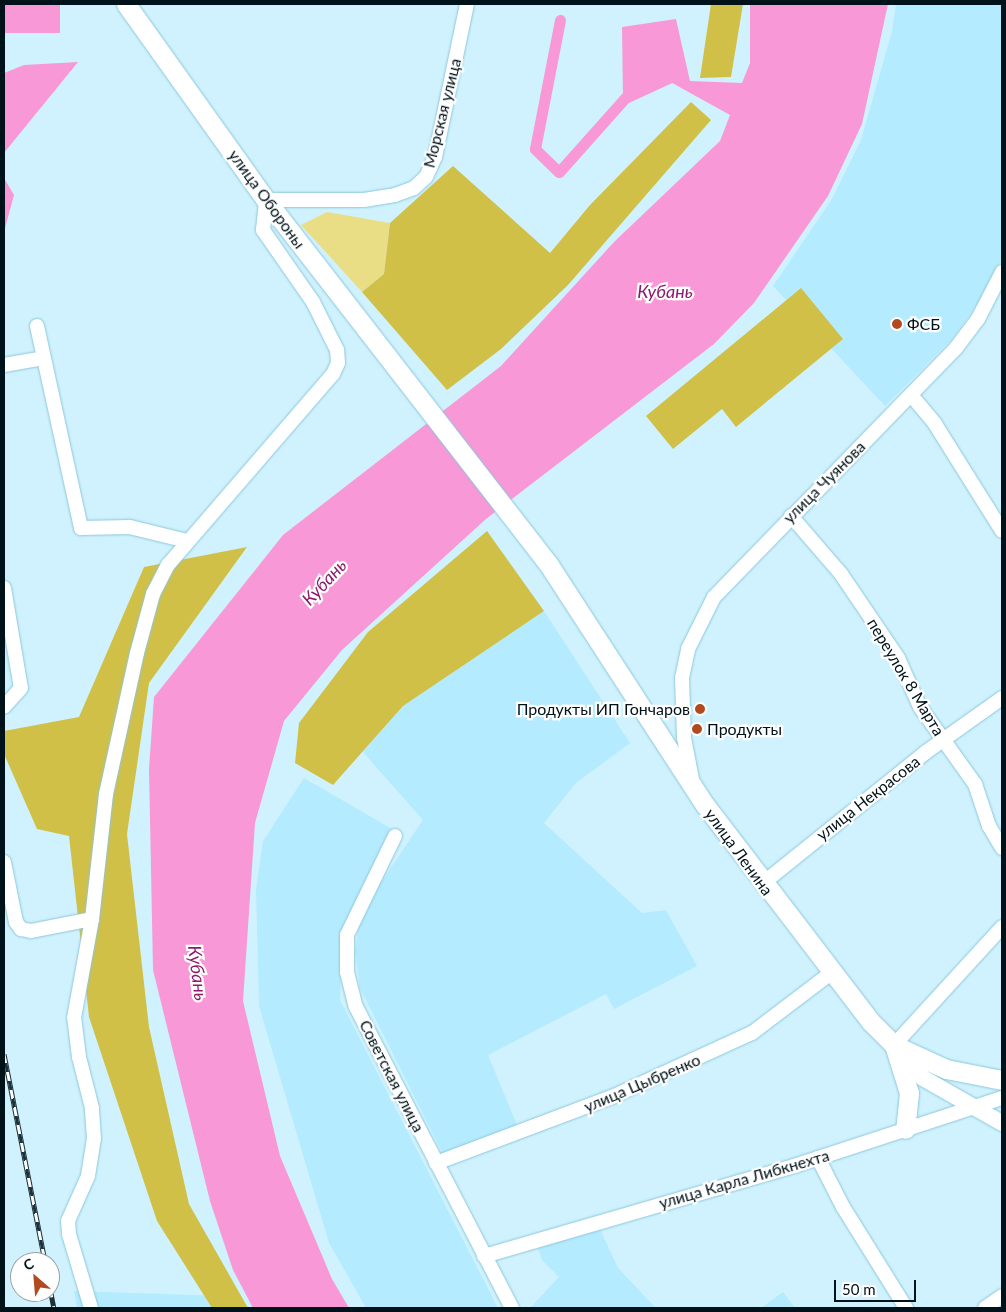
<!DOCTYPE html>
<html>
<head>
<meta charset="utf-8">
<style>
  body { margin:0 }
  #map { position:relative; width:1006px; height:1312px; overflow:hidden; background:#cff2fe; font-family:Lato,sans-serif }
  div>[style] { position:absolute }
  .built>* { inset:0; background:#b5ebfe }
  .green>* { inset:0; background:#e9de86 }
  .forest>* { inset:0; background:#d0c047 }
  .water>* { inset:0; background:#f998d7; transform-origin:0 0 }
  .canal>* { height:11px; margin:-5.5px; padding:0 5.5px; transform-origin:5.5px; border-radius:5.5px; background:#f998d7 }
  .roads { filter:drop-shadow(0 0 1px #8dc7db) drop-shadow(0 0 1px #8dc7db) }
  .minor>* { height:14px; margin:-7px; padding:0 7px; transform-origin:7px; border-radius:7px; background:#fff }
  .tertiary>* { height:16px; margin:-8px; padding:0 8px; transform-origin:8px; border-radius:8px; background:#fff }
  .secondary>* { height:19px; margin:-9.5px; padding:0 9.5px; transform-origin:9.5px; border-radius:9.5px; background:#fff }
  .rail>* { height:5px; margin-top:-2.5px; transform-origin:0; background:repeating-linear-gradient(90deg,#fff 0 9px,#1d3139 0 18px); box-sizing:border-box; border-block:1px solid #1d3139 }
  .dots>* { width:14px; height:14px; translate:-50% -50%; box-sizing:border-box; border:2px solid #fff; border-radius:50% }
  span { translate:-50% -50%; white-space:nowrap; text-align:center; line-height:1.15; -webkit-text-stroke:4.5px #fff; paint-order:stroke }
  .street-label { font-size:16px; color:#001219 }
  .poi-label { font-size:16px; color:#001219 }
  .left { translate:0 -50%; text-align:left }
  .right { translate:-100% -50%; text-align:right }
  .water-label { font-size:18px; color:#8c1a6d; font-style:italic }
  .frame { position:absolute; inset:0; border:5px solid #001219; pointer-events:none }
  .north { position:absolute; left:10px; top:1252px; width:50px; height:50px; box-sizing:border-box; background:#fff; border:1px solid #99a0a3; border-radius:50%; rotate:333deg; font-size:14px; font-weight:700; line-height:20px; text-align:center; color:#001219 }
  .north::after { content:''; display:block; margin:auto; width:18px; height:22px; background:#b14b1f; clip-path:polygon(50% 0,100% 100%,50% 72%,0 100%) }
  .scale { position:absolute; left:834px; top:1280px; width:82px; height:22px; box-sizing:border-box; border:2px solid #001219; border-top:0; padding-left:6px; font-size:15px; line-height:18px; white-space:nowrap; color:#001219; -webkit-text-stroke:4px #fff; paint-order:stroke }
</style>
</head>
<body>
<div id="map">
  <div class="built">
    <div style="clip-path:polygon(896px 4px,1002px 4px,1002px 259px,983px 296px,953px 338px,885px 406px,773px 286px,832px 199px,861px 140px,892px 31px)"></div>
    <div style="clip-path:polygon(544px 611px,630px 743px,576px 783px,544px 823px,642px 913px,666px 910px,697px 966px,614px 1009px,606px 994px,488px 1055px,517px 1125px,443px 1154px,360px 988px,355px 950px,360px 921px,371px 897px,423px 820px,363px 752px,403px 706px)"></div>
    <div style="clip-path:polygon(304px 778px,392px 829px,343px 931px,340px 1000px,498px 1308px,366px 1308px,329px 1243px,259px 1006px,256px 890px,263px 841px)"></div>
    <div style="clip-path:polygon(599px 1227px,618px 1268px,656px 1308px,530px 1308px,559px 1277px,542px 1260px,537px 1245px)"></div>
    <div style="clip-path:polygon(74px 1291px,225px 1296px,232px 1308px,77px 1308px)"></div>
    <div style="clip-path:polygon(783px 1292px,795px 1308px,761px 1308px)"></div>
  </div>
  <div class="green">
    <div style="clip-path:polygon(327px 212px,390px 223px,384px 274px,362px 292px,301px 225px)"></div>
  </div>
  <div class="forest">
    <div style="clip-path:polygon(711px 4px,743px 4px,731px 77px,700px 78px)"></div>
    <div style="clip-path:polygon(691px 102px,711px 120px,568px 285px,501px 349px,447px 390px,362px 292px,384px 274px,390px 223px,453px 166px,550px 253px,590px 205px)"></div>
    <div style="clip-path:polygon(801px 288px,843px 339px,736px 427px,722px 409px,673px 449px,646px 416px)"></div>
    <div style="clip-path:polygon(487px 531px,544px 611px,403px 706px,333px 785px,295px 763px,299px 723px,368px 632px)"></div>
    <div style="clip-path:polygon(247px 547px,149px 683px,127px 834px,149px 1027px,189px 1204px,248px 1308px,212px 1308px,157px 1221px,89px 1017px,69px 836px,37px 829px,4px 754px,4px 731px,79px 717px,144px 567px)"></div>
  </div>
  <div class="water">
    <div style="left:4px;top:4px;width:56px;height:29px"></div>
    <div style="clip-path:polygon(750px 4px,888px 4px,862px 124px,828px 196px,754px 303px,714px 344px,486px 519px,342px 650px,284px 721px,255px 823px,243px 1001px,280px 1156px,332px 1279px,349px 1308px,253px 1308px,233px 1270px,210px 1201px,153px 970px,149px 769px,154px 697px,283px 535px,501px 366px,614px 242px,720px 141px,730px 115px,665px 79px,623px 101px,622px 27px,676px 19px,690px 81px,742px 83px,750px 63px)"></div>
    <div style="clip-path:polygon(78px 62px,4px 153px,4px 73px,24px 65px)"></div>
    <div style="clip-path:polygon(4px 178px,14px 195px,4px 232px)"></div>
  </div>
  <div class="canal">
    <div style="left:560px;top:20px;width:131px;rotate:101deg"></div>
    <div style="left:535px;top:149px;width:33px;rotate:44deg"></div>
    <div style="left:559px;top:172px;width:99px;rotate:-48.3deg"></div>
    <div style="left:625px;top:98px;width:55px;rotate:-24.7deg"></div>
  </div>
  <div class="roads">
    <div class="minor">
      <div style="left:37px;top:326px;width:207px;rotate:77.7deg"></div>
      <div style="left:81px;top:528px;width:49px;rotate:-1.2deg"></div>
      <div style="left:130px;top:527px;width:59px;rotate:13.8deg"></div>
      <div style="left:4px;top:365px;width:40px;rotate:-10deg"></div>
      <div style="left:911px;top:395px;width:38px;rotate:50deg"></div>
      <div style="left:935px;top:424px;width:126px;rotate:57.9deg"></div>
      <div style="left:791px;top:516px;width:77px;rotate:49.2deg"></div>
      <div style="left:841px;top:574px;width:102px;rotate:55.8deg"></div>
      <div style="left:898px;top:658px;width:54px;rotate:65.8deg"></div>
      <div style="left:920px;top:707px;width:95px;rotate:54.5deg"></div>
      <div style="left:975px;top:784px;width:44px;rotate:71.6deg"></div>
      <div style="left:989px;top:826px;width:26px;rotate:59deg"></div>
      <div style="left:4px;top:588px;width:101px;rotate:80.4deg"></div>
      <div style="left:21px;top:688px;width:25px;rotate:132deg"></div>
      <div style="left:692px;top:779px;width:42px;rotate:-101deg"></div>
      <div style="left:684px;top:738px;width:60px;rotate:-91.9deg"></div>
      <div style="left:682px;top:678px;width:30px;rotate:-78deg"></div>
      <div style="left:688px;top:649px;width:58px;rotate:-63.4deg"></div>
      <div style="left:714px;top:597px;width:347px;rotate:-45.8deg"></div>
      <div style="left:956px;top:348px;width:36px;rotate:-53deg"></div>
      <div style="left:978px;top:319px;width:53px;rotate:-62.9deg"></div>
      <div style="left:395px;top:836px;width:110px;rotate:115.9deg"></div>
      <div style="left:347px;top:935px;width:37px;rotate:90deg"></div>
      <div style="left:347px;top:972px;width:36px;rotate:76deg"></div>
      <div style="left:356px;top:1007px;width:339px;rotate:62.6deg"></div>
      <div style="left:4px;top:862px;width:61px;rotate:78.7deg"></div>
      <div style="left:16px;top:922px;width:9px;rotate:54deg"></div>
      <div style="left:21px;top:929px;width:10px;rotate:11deg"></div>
      <div style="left:31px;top:931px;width:62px;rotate:-11.1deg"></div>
      <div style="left:762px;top:884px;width:211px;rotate:-38.8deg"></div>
      <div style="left:926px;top:752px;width:93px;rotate:-35.4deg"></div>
      <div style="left:894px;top:1045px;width:160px;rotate:-47.5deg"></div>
      <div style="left:818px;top:1158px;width:55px;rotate:63deg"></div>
      <div style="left:843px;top:1207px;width:119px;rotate:58deg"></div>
      <div style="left:436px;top:1163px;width:188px;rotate:-20.6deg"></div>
      <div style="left:612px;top:1097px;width:154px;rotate:-24.6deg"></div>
      <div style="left:752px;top:1033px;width:99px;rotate:-37.2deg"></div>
      <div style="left:484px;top:1256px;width:323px;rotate:-16.2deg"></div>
      <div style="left:794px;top:1166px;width:219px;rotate:-18.1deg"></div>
      <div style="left:91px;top:1308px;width:77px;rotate:-106.6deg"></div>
      <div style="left:69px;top:1234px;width:13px;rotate:-94deg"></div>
      <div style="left:68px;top:1221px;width:49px;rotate:-66deg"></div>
      <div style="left:88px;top:1176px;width:37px;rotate:-81deg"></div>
      <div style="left:94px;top:1139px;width:31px;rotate:-94deg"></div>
      <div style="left:92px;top:1108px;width:53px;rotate:-104.3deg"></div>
      <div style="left:79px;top:1057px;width:39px;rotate:-97deg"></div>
      <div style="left:74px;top:1018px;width:101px;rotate:-79.7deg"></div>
      <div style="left:92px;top:919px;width:126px;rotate:-83.6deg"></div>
      <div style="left:106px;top:794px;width:144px;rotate:-77.6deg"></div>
      <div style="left:137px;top:653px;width:61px;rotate:-74.8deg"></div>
      <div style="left:153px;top:594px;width:33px;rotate:-63deg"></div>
      <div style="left:168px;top:565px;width:252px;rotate:-49.2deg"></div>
      <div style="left:333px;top:374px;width:12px;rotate:-66deg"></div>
      <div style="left:338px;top:363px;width:13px;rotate:-94deg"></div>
      <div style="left:337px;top:350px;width:54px;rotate:-116.6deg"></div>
      <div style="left:313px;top:302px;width:88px;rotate:-124.8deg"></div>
      <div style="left:263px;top:230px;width:30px;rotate:-84deg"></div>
      <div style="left:266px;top:200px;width:98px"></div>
      <div style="left:364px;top:200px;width:31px;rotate:-9deg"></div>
      <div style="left:395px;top:195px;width:20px;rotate:-20deg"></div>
      <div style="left:414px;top:188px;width:16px;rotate:-43deg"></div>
      <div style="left:426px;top:177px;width:22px;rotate:-66deg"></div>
      <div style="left:435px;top:157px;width:156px;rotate:-78.2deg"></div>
      <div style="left:985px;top:1308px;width:21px;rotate:-35deg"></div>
    </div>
    <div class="tertiary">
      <div style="left:895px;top:1046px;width:43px;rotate:48.8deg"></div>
      <div style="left:923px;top:1078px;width:91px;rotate:29.7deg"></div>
    </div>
    <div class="secondary">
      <div style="left:126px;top:4px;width:241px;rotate:54.5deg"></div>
      <div style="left:266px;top:200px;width:462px;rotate:52.2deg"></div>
      <div style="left:549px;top:565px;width:286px;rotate:57deg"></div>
      <div style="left:705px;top:805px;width:273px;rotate:52.6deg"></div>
      <div style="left:871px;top:1022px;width:33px;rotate:45deg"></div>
      <div style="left:894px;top:1045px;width:57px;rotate:24.8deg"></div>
      <div style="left:946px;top:1069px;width:57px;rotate:11.1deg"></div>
      <div style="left:894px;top:1045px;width:50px;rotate:72.6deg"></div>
      <div style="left:909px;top:1093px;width:36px;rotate:96deg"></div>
    </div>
  </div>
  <div class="rail">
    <div style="left:4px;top:1054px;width:212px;rotate:78.8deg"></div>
    <div style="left:50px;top:1288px;width:20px;rotate:79deg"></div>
  </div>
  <div class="dots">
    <div style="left:897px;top:324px;background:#b14b1f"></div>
    <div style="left:700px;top:709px;background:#b14b1f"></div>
    <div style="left:697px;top:729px;background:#b14b1f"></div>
  </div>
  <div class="street-label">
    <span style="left:442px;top:113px;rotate:-76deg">Морская улица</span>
    <span style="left:267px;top:199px;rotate:54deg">улица Обороны</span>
    <span style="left:824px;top:482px;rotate:-45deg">улица Чуянова</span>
    <span style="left:906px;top:677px;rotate:59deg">переулок 8 Марта</span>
    <span style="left:868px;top:798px;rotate:-38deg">улица Некрасова</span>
    <span style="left:739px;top:852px;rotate:54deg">улица Ленина</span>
    <span style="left:392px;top:1076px;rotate:63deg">Советская улица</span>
    <span style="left:642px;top:1083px;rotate:-23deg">улица Цыбренко</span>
    <span style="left:744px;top:1179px;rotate:-16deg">улица Карла Либкнехта</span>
  </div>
  <div class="poi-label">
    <span class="left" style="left:907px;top:324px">ФСБ</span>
    <span class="right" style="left:690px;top:709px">Продукты ИП Гончаров</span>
    <span class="left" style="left:707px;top:729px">Продукты</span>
  </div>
  <div class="water-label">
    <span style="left:665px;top:291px">Кубань</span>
    <span style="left:324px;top:582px;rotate:-47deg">Кубань</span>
    <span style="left:198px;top:973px;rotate:83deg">Кубань</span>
  </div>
  <div class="frame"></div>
  <div class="north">С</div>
  <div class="scale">50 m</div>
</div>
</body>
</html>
